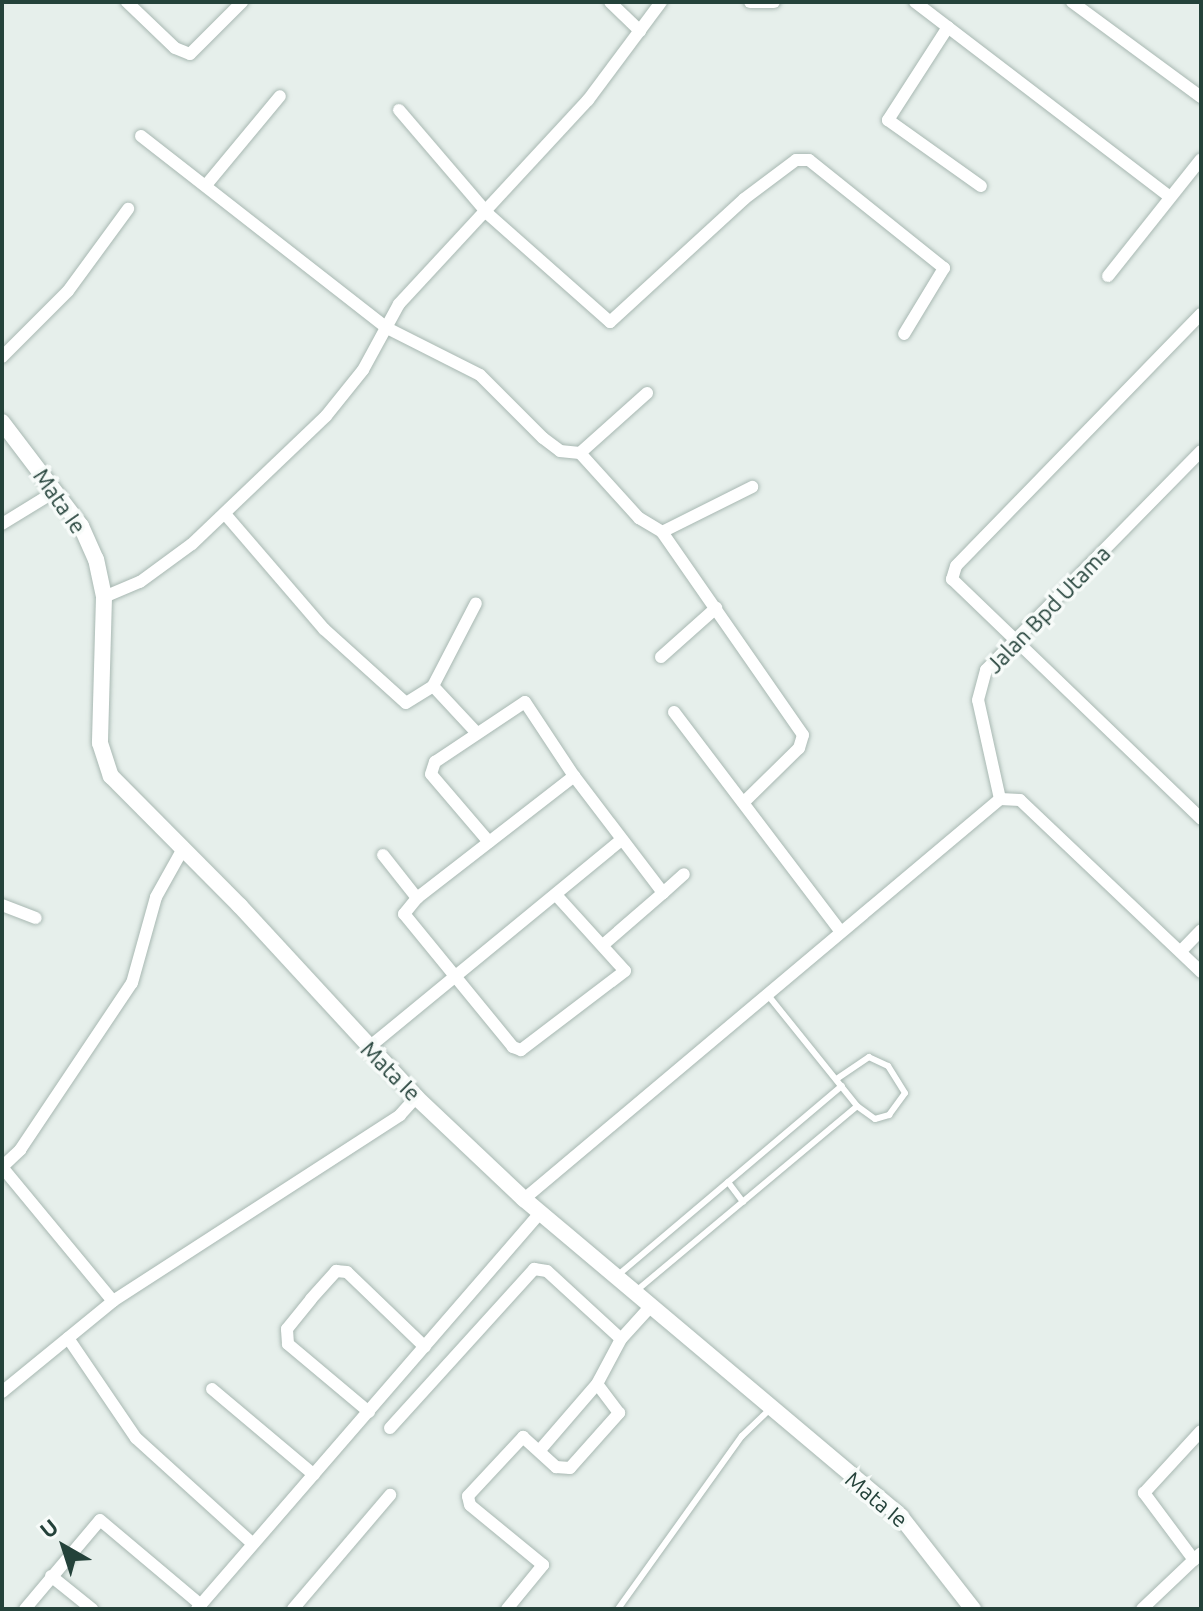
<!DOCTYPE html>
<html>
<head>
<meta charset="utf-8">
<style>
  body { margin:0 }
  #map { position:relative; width:1203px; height:1611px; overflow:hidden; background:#e6efeb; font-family:Ubuntu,sans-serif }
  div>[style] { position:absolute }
  .roads { filter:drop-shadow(0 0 2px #a8b8b2) drop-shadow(0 0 2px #a8b8b2) }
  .service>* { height:6px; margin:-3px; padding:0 3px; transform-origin:3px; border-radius:3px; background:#fff }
  .minor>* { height:12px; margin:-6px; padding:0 6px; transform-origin:6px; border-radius:6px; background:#fff }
  .tertiary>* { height:16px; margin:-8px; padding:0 8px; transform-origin:8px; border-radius:8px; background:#fff }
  span { translate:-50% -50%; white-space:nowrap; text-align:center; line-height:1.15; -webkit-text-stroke:7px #f7fbf9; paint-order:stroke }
  .street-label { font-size:22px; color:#24423a }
  .frame { position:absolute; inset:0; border:4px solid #24423a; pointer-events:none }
  .north { position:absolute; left:24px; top:1507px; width:80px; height:80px; -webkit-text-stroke:6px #f7fbf9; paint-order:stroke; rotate:321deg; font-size:22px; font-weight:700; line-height:32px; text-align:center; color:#24423a }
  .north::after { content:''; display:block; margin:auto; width:28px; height:36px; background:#24423a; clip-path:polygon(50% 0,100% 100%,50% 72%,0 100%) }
</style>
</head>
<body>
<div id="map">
  <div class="roads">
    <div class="service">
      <div style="left:767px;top:994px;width:144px;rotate:51.2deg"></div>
      <div style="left:857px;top:1106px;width:22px;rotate:36deg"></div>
      <div style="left:875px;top:1119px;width:15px;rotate:-16deg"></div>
      <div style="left:889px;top:1115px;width:27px;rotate:-54deg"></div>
      <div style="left:905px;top:1093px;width:32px;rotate:-122deg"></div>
      <div style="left:888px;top:1066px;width:21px;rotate:-155deg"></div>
      <div style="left:869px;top:1057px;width:37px;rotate:146deg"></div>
      <div style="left:728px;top:1182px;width:25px;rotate:53deg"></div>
      <div style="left:618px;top:1275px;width:293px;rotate:-40.2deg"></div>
      <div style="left:636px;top:1291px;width:288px;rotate:-39.9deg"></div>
      <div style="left:618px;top:1609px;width:213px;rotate:-54.4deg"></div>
      <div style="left:742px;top:1436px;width:37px;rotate:-44deg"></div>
    </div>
    <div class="minor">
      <div style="left:127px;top:2px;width:66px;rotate:43.8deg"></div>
      <div style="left:175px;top:48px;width:16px;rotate:22deg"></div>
      <div style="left:190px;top:54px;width:74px;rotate:-45deg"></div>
      <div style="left:610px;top:2px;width:42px;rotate:44deg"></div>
      <div style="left:750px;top:2px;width:24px"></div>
      <div style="left:915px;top:2px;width:321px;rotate:37.4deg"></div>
      <div style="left:1072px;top:2px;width:160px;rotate:36.4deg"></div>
      <div style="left:948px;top:27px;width:111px;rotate:122.8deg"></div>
      <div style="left:888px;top:120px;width:114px;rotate:35.4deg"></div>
      <div style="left:399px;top:110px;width:137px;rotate:49.4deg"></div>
      <div style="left:488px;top:214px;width:163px;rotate:41.5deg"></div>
      <div style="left:610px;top:322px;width:182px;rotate:-42.5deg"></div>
      <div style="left:744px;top:199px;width:65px;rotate:-36.9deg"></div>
      <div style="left:796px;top:160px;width:13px"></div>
      <div style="left:809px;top:160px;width:173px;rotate:38.7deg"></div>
      <div style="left:944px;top:268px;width:77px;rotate:121.2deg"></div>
      <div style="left:141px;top:136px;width:312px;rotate:38deg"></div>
      <div style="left:387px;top:328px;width:104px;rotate:26.8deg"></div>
      <div style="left:480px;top:375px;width:89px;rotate:45deg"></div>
      <div style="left:543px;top:438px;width:21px;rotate:37deg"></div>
      <div style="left:560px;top:451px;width:20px;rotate:6deg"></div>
      <div style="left:580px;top:453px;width:88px;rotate:47.8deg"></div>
      <div style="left:639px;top:518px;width:27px;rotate:31deg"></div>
      <div style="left:662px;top:532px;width:247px;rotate:55.2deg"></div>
      <div style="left:803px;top:735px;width:14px;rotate:107deg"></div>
      <div style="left:799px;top:748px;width:76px;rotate:135.5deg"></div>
      <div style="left:207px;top:184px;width:114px;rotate:-50.3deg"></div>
      <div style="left:1108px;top:276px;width:149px;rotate:-51.5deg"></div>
      <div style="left:1201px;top:314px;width:351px;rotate:134.2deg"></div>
      <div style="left:956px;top:566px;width:14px;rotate:107deg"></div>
      <div style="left:952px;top:579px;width:346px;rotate:43.9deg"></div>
      <div style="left:2px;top:357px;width:93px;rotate:-45deg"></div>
      <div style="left:68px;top:291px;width:102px;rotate:-53.8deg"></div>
      <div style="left:580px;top:453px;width:90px;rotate:-41.8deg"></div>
      <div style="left:225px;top:514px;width:152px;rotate:49.3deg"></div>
      <div style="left:324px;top:629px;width:110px;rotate:42.1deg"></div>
      <div style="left:406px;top:703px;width:32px;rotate:-32deg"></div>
      <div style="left:433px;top:686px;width:93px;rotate:-62.6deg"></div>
      <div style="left:2px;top:524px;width:61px;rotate:-31.6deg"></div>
      <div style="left:662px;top:532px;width:101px;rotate:-26.6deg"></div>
      <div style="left:104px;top:597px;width:39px;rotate:-23deg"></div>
      <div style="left:140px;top:582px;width:64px;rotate:-36.2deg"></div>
      <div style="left:192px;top:544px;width:185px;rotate:-43.7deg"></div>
      <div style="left:326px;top:416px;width:59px;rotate:-51.2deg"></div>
      <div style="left:363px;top:370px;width:75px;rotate:-61.4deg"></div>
      <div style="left:399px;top:304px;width:278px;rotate:-47.2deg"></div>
      <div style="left:588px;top:100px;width:122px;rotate:-53.3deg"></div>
      <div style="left:661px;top:657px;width:74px;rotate:-41.7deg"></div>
      <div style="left:433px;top:686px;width:62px;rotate:47deg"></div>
      <div style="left:674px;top:712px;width:276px;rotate:52.8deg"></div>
      <div style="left:1000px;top:799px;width:101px;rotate:-102.5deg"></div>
      <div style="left:978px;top:700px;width:31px;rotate:-75deg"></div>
      <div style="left:986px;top:670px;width:307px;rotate:-45.5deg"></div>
      <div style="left:489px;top:842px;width:89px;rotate:-130.5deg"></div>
      <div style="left:431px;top:774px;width:13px;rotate:-72deg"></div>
      <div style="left:435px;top:762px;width:108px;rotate:-33.7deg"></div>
      <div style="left:525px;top:702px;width:89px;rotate:56.5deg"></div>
      <div style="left:383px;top:855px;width:55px;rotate:51.7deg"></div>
      <div style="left:663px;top:893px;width:28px;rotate:-42deg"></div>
      <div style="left:557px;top:896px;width:101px;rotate:47.8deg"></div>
      <div style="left:625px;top:971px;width:131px;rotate:142.8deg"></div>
      <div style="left:521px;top:1050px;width:9px;rotate:-159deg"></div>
      <div style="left:513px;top:1047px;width:172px;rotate:-129.3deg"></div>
      <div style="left:404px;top:914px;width:21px;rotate:-51deg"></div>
      <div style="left:417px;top:898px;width:199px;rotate:-37.8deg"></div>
      <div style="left:574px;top:776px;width:147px;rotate:52.7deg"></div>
      <div style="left:663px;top:893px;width:79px;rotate:139.1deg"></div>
      <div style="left:2px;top:905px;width:36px;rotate:21deg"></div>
      <div style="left:1181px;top:951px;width:29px;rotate:-46deg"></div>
      <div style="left:368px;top:1048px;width:328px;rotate:-39.4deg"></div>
      <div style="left:2px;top:1167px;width:25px;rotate:-43deg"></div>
      <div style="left:20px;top:1150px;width:201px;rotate:-56.2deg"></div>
      <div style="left:132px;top:983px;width:89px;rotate:-74.4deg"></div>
      <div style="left:156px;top:897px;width:57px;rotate:-60.8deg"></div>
      <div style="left:2px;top:1167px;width:174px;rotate:50.4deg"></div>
      <div style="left:524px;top:1199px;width:622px;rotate:-40.04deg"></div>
      <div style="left:1000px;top:799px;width:20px;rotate:3deg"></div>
      <div style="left:1020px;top:800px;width:250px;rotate:43.5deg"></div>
      <div style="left:68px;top:1338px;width:121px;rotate:55.8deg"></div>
      <div style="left:136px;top:1438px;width:156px;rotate:42.2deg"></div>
      <div style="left:212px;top:1389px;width:133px;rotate:40.1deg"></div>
      <div style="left:2px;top:1392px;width:144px;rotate:-39.3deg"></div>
      <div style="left:113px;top:1301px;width:342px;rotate:-32.9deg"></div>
      <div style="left:400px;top:1115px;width:24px;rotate:-48deg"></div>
      <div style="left:369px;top:1412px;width:106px;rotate:-140deg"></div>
      <div style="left:288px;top:1344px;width:15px;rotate:-94deg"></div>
      <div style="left:287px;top:1329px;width:38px;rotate:-51deg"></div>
      <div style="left:311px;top:1299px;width:38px;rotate:-48deg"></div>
      <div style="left:336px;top:1271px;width:11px;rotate:5deg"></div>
      <div style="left:347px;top:1272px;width:108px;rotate:43.9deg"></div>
      <div style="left:390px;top:1428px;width:215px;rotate:-47.8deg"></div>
      <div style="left:534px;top:1269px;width:13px;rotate:9deg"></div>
      <div style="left:547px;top:1271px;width:100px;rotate:42.6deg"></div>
      <div style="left:540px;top:1450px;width:87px;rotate:-49.2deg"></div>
      <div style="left:597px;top:1384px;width:51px;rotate:-61.9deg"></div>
      <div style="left:621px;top:1339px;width:43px;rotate:-47.8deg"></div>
      <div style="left:1194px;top:1560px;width:84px;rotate:-126.7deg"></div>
      <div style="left:1144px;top:1493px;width:84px;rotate:-47.4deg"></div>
      <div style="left:51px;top:1576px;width:53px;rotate:38.8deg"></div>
      <div style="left:25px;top:1609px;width:116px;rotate:-49.9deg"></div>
      <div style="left:100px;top:1520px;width:132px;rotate:40.1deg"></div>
      <div style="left:197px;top:1609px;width:524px;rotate:-49.1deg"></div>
      <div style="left:293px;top:1609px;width:150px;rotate:-49.6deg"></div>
      <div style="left:507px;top:1609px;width:57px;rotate:-50.7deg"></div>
      <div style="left:543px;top:1565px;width:94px;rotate:-140.6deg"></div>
      <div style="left:470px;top:1505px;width:9px;rotate:-103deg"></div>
      <div style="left:468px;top:1496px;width:81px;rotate:-47deg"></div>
      <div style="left:523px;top:1437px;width:45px;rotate:42.3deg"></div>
      <div style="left:556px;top:1467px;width:14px;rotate:4deg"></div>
      <div style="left:570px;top:1468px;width:74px;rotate:-48.3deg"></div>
      <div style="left:619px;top:1413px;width:36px;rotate:-127deg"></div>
      <div style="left:1142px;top:1609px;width:81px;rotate:-43.5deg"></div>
    </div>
    <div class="tertiary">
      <div style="left:2px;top:422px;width:131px;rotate:52.8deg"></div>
      <div style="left:81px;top:526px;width:36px;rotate:66deg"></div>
      <div style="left:96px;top:559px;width:39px;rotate:78deg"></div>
      <div style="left:104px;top:597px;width:146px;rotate:91.6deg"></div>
      <div style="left:100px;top:743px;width:35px;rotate:72deg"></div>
      <div style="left:111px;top:776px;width:183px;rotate:45.2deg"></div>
      <div style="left:240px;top:906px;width:260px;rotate:47.3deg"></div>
      <div style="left:416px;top:1097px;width:149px;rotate:43.4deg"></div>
      <div style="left:524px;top:1199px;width:493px;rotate:40.1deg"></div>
      <div style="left:901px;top:1517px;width:117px;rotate:52deg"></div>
    </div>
  </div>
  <div class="street-label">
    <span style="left:60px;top:501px;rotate:55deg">Mata Ie</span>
    <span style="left:1048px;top:609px;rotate:-46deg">Jalan Bpd Utama</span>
    <span style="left:391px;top:1071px;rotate:45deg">Mata Ie</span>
    <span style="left:877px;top:1499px;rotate:40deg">Mata Ie</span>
  </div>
  <div class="frame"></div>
  <div class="north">U</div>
</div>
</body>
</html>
